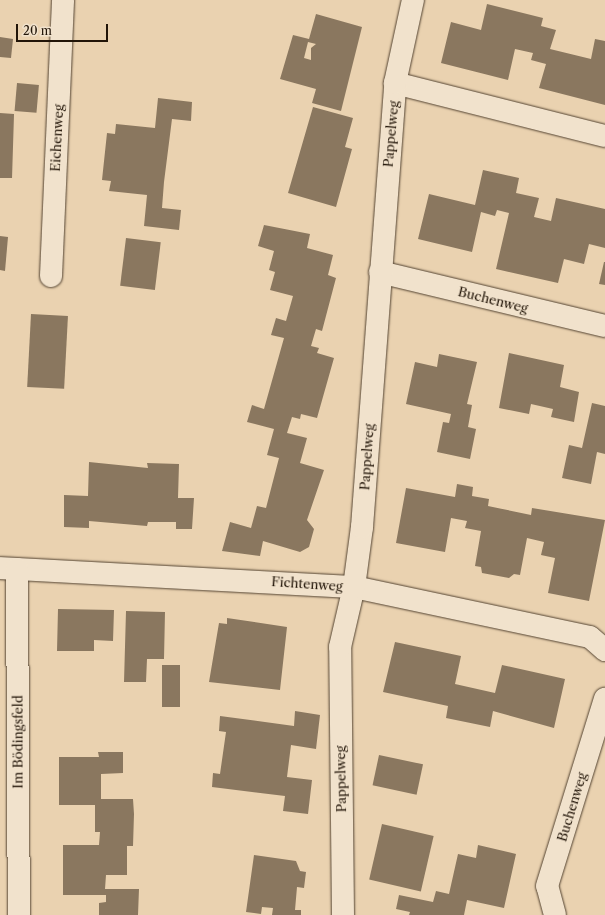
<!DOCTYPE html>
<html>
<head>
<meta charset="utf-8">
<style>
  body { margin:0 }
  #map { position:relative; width:605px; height:915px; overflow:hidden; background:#ead2b0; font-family:"Libre Caslon Text",serif }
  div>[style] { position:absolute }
  .building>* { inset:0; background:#8a775f; transform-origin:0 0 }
  .roads { filter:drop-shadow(0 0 1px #544432) drop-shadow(0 0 1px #544432) }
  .minor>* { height:22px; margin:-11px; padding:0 11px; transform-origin:11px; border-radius:11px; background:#f1e2cc }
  span { translate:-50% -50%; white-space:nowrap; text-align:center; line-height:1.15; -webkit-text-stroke:4px #f1e2cc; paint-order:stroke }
  .street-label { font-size:13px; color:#221508 }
  .scale { position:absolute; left:16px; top:24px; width:92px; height:18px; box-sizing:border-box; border:2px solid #221508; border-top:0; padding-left:5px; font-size:12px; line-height:14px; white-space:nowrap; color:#221508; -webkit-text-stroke:3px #f1e2cc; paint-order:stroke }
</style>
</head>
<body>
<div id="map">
  <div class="building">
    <div style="clip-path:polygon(487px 4px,543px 18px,541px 26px,556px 30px,550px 49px,591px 59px,595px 39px,605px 41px,605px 105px,539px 88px,546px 64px,531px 60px,533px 53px,515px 49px,508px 80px,441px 63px,451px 22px,481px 30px)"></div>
    <div style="clip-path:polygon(evenodd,316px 14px,362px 27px,341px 111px,312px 103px,316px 89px,280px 79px,293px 35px,309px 39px,316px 14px,308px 42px,316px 44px,311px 48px,311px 60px,304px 58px,308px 42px)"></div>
    <div style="clip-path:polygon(0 37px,13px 39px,11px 58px,0 57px)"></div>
    <div style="left:17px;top:83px;width:22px;height:28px;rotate:5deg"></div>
    <div style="clip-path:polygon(158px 98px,192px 102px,191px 121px,172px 119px,164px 182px,162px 208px,181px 210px,179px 230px,144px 226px,147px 195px,109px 191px,111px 181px,102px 180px,107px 133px,115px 134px,116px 124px,155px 128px)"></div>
    <div style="clip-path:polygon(313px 107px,353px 118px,345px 147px,352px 149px,336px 207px,288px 193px)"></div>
    <div style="clip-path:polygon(0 113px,14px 114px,12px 178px,0 178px)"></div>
    <div style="clip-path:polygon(483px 170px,519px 178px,516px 193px,539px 198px,534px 217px,551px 221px,556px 198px,605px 209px,605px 248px,589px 244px,584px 264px,564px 259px,558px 283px,496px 269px,509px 213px,497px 210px,495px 216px,481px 212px,472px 252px,418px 239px,429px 194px,475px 205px)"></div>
    <div style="clip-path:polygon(264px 225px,310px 234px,307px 248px,333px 255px,328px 275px,336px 278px,322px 331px,316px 329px,311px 346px,319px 348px,317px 353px,334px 358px,317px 418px,301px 414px,300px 419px,292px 417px,287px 433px,307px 438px,300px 463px,324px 470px,307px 520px,314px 529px,309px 547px,300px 552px,263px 541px,260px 556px,222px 551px,230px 522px,251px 528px,257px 506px,266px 508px,279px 458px,267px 455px,274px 429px,247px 422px,252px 405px,264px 409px,284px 338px,271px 335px,276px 318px,286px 321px,293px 296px,270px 290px,275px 272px,269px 270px,274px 251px,258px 246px)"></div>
    <div style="clip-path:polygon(0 236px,8px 237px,5px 271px,0 270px)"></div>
    <div style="left:126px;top:238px;width:35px;height:48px;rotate:7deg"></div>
    <div style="clip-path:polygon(604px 262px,605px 262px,605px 285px,599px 284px)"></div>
    <div style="left:31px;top:314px;width:37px;height:73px;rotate:3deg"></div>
    <div style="clip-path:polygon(509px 353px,564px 365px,560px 387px,579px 392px,574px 422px,551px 417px,553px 409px,531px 404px,529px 414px,499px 408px)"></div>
    <div style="clip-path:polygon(439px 354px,477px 362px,467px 404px,472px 405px,468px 427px,476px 429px,470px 459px,437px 452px,443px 422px,449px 423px,451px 414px,406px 404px,415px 362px,437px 367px)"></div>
    <div style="clip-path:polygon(592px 403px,605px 406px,605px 454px,597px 452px,591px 484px,562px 478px,569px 445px,582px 448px)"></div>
    <div style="clip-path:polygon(89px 462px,148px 468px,147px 463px,179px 464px,178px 498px,194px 498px,192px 529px,176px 529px,176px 522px,148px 522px,147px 526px,89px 521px,89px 528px,64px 527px,64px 495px,88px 496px)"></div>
    <div style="clip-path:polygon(457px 484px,473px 487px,472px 496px,489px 499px,488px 506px,531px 515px,532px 508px,605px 520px,589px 601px,548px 593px,555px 558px,541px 555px,544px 542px,527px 538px,520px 575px,514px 574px,509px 578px,482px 573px,481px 567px,475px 566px,481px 531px,465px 528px,467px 521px,451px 518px,445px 552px,396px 543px,406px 488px,455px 497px)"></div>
    <div style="clip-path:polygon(58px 609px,114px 610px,113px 641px,94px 640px,94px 651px,57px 651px)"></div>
    <div style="clip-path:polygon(126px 611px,165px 612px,164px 659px,147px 659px,146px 682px,124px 682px)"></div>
    <div style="clip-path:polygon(227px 618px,287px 627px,280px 690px,209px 682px,219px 623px,227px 624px)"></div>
    <div style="clip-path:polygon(395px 642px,461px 656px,455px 684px,495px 693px,502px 665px,565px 679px,554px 728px,493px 711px,490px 727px,446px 718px,448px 706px,383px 692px)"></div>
    <div style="left:162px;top:665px;width:18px;height:42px"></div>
    <div style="clip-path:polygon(295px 711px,320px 715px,316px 749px,291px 745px,287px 777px,312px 780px,308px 814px,283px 811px,285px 796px,212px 787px,213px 773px,220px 774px,226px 732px,219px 731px,220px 716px,294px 726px)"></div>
    <div style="clip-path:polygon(98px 752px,123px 752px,123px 773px,101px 774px,101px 799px,133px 799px,134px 814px,133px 846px,127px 846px,127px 875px,106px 875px,105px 889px,139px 889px,138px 915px,99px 915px,99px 903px,106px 902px,106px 895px,63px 895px,63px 845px,99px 845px,100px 832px,95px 832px,95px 805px,59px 805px,59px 757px,99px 757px)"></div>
    <div style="left:379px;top:755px;width:45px;height:31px;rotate:12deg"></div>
    <div style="left:382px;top:824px;width:53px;height:57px;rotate:13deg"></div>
    <div style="clip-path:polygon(478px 845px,516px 854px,504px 908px,467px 900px,464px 915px,409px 915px,410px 912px,396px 909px,399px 895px,433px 902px,436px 891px,449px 894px,458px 854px,476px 858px)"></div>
    <div style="clip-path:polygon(254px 855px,296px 861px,300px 871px,306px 872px,304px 888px,297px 887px,295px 910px,301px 910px,301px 915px,272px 915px,273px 908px,262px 907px,261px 914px,246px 912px)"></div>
  </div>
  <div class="roads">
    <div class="minor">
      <div style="left:395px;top:83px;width:216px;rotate:14.2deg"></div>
      <div style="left:380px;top:272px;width:231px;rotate:13.5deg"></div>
      <div style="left:51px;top:276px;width:276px;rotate:-87.5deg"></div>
      <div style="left:0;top:568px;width:355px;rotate:3.1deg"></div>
      <div style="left:354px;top:587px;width:241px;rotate:12deg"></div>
      <div style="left:590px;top:637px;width:20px;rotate:41deg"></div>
      <div style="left:17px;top:569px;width:346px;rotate:89.7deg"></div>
      <div style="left:343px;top:915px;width:268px;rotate:-90.6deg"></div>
      <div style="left:340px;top:647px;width:62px;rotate:-76.9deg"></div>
      <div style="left:354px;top:587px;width:61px;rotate:-82.4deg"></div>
      <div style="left:362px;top:527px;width:445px;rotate:-85.7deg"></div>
      <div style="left:395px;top:83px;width:85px;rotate:-77.8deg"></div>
      <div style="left:555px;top:915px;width:30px;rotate:-105deg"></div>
      <div style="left:547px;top:886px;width:196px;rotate:-72.8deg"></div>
    </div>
  </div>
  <div class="street-label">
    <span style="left:391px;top:134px;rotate:-85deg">Pappelweg</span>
    <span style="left:57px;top:138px;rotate:-87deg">Eichenweg</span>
    <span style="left:493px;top:300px;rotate:14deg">Buchenweg</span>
    <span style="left:367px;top:457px;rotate:-86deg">Pappelweg</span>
    <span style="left:307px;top:584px;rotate:4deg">Fichtenweg</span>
    <span style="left:18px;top:742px;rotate:-90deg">Im Bödingsfeld</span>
    <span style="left:341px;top:779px;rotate:-91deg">Pappelweg</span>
    <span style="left:572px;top:807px;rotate:-73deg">Buchenweg</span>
  </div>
  <div class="scale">20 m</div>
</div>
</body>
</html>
